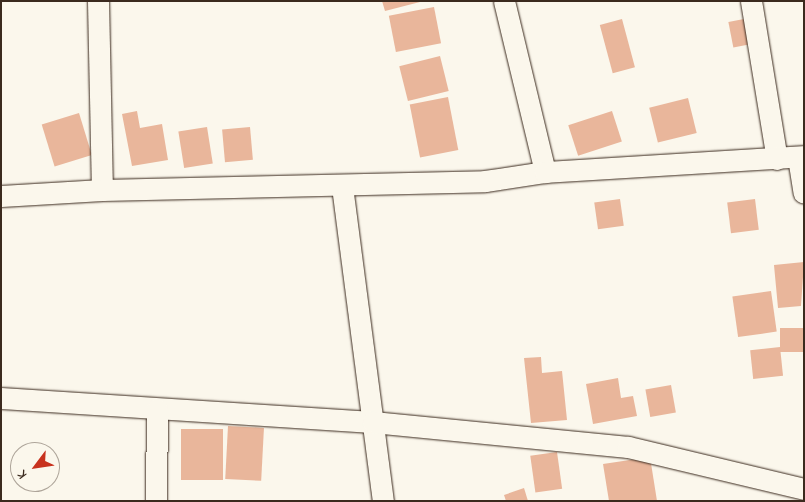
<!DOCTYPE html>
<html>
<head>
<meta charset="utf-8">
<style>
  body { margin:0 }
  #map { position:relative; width:805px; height:502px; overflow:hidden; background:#fbf7ec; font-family:"Indie Flower",sans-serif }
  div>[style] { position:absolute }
  .building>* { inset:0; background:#e9b69b; transform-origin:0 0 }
  .roads { filter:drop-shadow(0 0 1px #3b2a1e) drop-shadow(0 0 1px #3b2a1e) }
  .street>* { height:21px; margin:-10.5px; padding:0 10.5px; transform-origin:10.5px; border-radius:10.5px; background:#fbf7ec }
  span { translate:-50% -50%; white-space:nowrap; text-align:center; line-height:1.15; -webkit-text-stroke:4.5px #fbf7ec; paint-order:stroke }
  .frame { position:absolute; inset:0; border:2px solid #3b2a1e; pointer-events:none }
  .north { position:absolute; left:10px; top:442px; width:50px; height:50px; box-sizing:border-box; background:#fbf7ec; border:1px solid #aea59a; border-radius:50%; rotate:239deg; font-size:14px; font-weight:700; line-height:20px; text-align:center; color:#3b2a1e }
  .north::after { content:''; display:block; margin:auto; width:18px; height:22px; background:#c8321e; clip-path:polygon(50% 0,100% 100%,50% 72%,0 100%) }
</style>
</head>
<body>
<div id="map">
  <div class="building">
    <div style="clip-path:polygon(382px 1px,420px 1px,420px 2px,385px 11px)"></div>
    <div style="left:434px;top:7px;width:37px;height:46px;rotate:79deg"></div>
    <div style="left:749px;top:18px;width:26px;height:21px;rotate:79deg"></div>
    <div style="left:622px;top:19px;width:50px;height:23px;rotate:75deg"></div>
    <div style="left:440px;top:56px;width:36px;height:42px;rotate:76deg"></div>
    <div style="left:448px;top:97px;width:54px;height:39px;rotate:79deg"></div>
    <div style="left:688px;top:98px;width:36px;height:40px;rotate:76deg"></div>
    <div style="clip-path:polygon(137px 111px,140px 128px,162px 124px,168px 160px,132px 166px,122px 114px)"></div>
    <div style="left:612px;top:111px;width:32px;height:46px;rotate:72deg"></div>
    <div style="left:79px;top:113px;width:44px;height:39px;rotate:73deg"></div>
    <div style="left:207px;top:127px;width:37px;height:29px;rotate:81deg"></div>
    <div style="left:250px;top:127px;width:33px;height:28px;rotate:85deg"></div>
    <div style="left:620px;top:199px;width:27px;height:26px;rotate:82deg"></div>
    <div style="left:755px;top:199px;width:31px;height:28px;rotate:83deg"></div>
    <div style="clip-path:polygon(804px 262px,801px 306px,778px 308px,774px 265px)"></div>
    <div style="left:771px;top:291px;width:41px;height:39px;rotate:82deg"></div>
    <div style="left:804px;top:328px;width:24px;height:24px;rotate:90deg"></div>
    <div style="left:780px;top:347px;width:29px;height:30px;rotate:84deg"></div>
    <div style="clip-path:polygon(541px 357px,542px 373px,562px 371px,567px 420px,531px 423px,524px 358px)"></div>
    <div style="clip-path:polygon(618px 378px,621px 398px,633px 396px,637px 416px,593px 424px,586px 384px)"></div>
    <div style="left:671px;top:385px;width:28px;height:26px;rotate:80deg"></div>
    <div style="left:228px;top:426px;width:36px;height:53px;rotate:3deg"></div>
    <div style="left:181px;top:429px;width:42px;height:51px"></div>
    <div style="left:557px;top:452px;width:37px;height:27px;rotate:82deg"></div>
    <div style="clip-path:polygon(650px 457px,657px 501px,609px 501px,603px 464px)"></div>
    <div style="clip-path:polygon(524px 488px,528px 501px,506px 501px,504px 495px)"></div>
  </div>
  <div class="roads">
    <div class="street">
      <div style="left:98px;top:1px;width:189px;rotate:88.8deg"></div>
      <div style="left:504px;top:1px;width:176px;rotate:76.5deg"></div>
      <div style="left:751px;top:1px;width:160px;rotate:80.7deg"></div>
      <div style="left:798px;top:157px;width:36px;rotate:81deg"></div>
      <div style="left:342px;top:186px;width:318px;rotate:82.6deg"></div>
      <div style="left:1px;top:196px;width:101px;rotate:-3.4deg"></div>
      <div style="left:102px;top:190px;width:383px;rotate:-1.3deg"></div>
      <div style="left:485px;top:181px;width:61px;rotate:-8.5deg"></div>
      <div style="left:545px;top:172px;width:259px;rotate:-3.5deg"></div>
      <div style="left:1px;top:398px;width:373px;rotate:3.7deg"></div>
      <div style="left:373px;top:422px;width:256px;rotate:5.6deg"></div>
      <div style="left:628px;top:447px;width:181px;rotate:13.4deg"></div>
      <div style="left:156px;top:501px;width:92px;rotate:-89.4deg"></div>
    </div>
  </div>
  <div class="frame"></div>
  <div class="north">K</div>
</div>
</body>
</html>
